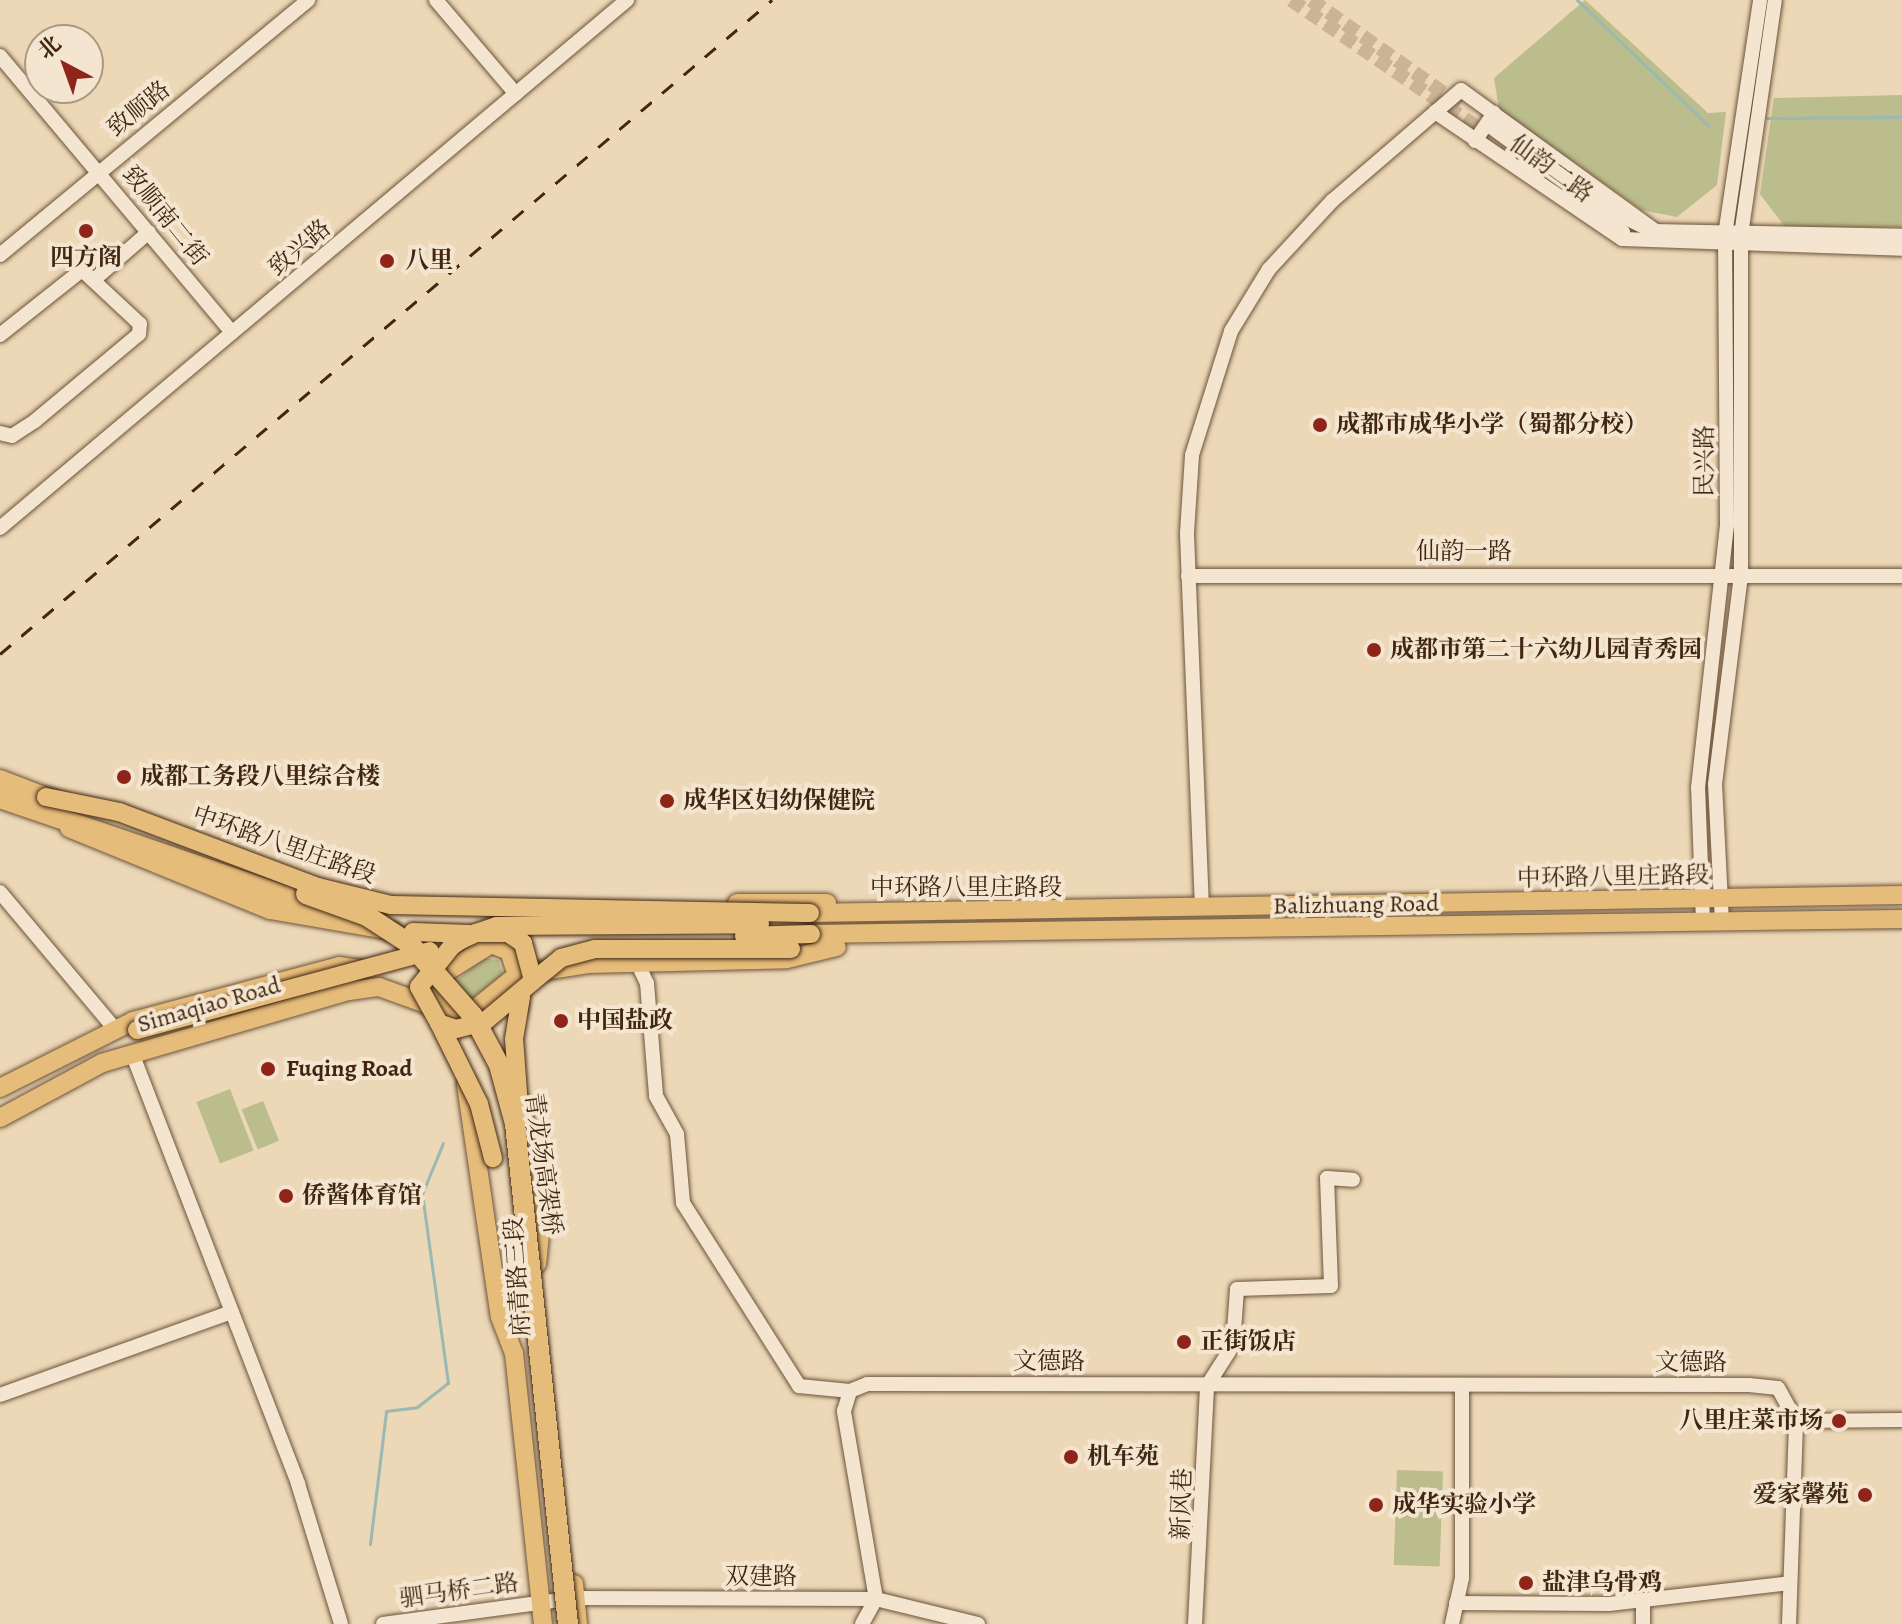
<!DOCTYPE html>
<html>
<head>
<meta charset="utf-8">
<style>
  body { margin:0 }
  #map { position:relative; width:1902px; height:1624px; overflow:hidden; background:#ecd7b6; font-family:Alegreya,"Noto Serif SC",serif }
  div>[style] { position:absolute }
  .green>* { inset:0; background:#bbbd8c; transform-origin:0 0 }
  .stream>* { height:3px; margin:-1.5px; padding:0 1.5px; transform-origin:1.5px; border-radius:1.5px; background:#99b9b1 }
  .minor-tunnel>* { height:14px; margin-top:-7px; transform-origin:0; background:repeating-linear-gradient(90deg,#cab495 0 14px,transparent 0 21px) }
  .roads { filter:drop-shadow(0 0 2px #6c533a) drop-shadow(0 0 2px #6c533a) }
  .minor>* { height:14px; margin:-7px; padding:0 7px; transform-origin:7px; border-radius:7px; background:#f3e5d0 }
  .major>* { height:18px; margin:-9px; padding:0 9px; transform-origin:9px; border-radius:9px; background:#e6bc7b }
  .highway>* { height:20px; margin:-10px; padding:0 10px; transform-origin:10px; border-radius:10px; background:#e6bc7b }
  .rail>* { height:3px; margin-top:-1.5px; transform-origin:0; background:repeating-linear-gradient(90deg,#412711 0 14px,transparent 0 28px) }
  .bridges { filter:drop-shadow(0 0 2px #412711) drop-shadow(0 0 2px #412711) }
  .major-bridge>* { height:18px; margin:-9px; padding:0 9px; transform-origin:9px; border-radius:9px; background:#e6bc7b }
  .highway-bridge>* { height:20px; margin:-10px; padding:0 10px; transform-origin:10px; border-radius:10px; background:#e6bc7b }
  .dots>* { width:22px; height:22px; translate:-50% -50%; box-sizing:border-box; border:4px solid #f3e5d0; border-radius:50% }
  span { translate:-50% -50%; white-space:nowrap; text-align:center; line-height:1.15; -webkit-text-stroke:8px #f3e5d0; paint-order:stroke }
  .street-label { font-size:24px; color:#412711 }
  .poi-label { font-size:24px; color:#412711; font-weight:700 }
  .left { translate:0 -50%; text-align:left }
  .right { translate:-100% -50%; text-align:right }
  .north { position:absolute; left:24px; top:24px; width:80px; height:80px; box-sizing:border-box; background:#f3e5d0; border:2px solid #ac9984; border-radius:50%; rotate:319deg; font-size:22px; font-weight:700; line-height:32px; text-align:center; color:#412711 }
  .north::after { content:''; display:block; margin:auto; width:28px; height:36px; background:#8f2418; clip-path:polygon(50% 0,100% 100%,50% 72%,0 100%) }
</style>
</head>
<body>
<div id="map">
  <div class="green">
    <div style="clip-path:polygon(1585px 0,1708px 113px,1726px 112px,1717px 185px,1677px 217px,1641px 210px,1499px 109px,1494px 78px)"></div>
    <div style="clip-path:polygon(1902px 95px,1902px 227px,1785px 227px,1760px 194px,1774px 98px)"></div>
    <div style="clip-path:polygon(483px 958px,498px 960px,503px 975px,471px 999px,456px 981px)"></div>
    <div style="left:230px;top:1089px;width:66px;height:36px;rotate:69deg"></div>
    <div style="left:263px;top:1101px;width:43px;height:23px;rotate:68deg"></div>
    <div style="left:1397px;top:1470px;width:46px;height:95px;rotate:2deg"></div>
  </div>
  <div class="stream">
    <div style="left:1577px;top:0;width:182px;rotate:43.7deg"></div>
    <div style="left:1767px;top:118px;width:135px;rotate:-0.4deg"></div>
    <div style="left:370px;top:1544px;width:134px;rotate:-83.1deg"></div>
    <div style="left:386px;top:1411px;width:31px;rotate:-7deg"></div>
    <div style="left:417px;top:1407px;width:39px;rotate:-38deg"></div>
    <div style="left:448px;top:1383px;width:191px;rotate:-97.8deg"></div>
    <div style="left:422px;top:1194px;width:55px;rotate:-67.6deg"></div>
  </div>
  <div class="minor-tunnel">
    <div style="left:1291px;top:0;width:237px;rotate:34.4deg"></div>
    <div style="left:1311px;top:0;width:183px;rotate:35deg"></div>
  </div>
  <div class="roads">
    <div class="minor">
      <div style="left:436px;top:0;width:123px;rotate:49.6deg"></div>
      <div style="left:0;top:56px;width:361px;rotate:50deg"></div>
      <div style="left:1435px;top:112px;width:226px;rotate:34.2deg"></div>
      <div style="left:1622px;top:239px;width:280px;rotate:2deg"></div>
      <div style="left:1491px;top:127px;width:131px;rotate:36deg"></div>
      <div style="left:1597px;top:204px;width:61px;rotate:26.1deg"></div>
      <div style="left:1652px;top:231px;width:250px;rotate:1.1deg"></div>
      <div style="left:1475px;top:141px;width:34px;rotate:-56deg"></div>
      <div style="left:1580px;top:203px;width:52px;rotate:34deg"></div>
      <div style="left:0;top:255px;width:400px;rotate:-39.6deg"></div>
      <div style="left:96px;top:278px;width:70px;rotate:-41deg"></div>
      <div style="left:0;top:335px;width:105px;rotate:-38.4deg"></div>
      <div style="left:82px;top:270px;width:79px;rotate:43deg"></div>
      <div style="left:140px;top:324px;width:10px;rotate:96deg"></div>
      <div style="left:139px;top:334px;width:136px;rotate:140.1deg"></div>
      <div style="left:35px;top:421px;width:27px;rotate:147deg"></div>
      <div style="left:12px;top:436px;width:12px;rotate:-166deg"></div>
      <div style="left:0;top:528px;width:820px;rotate:-40.1deg"></div>
      <div style="left:1188px;top:576px;width:714px"></div>
      <div style="left:0;top:892px;width:180px;rotate:50deg"></div>
      <div style="left:1202px;top:908px;width:375px;rotate:-92.3deg"></div>
      <div style="left:1187px;top:533px;width:78px;rotate:-86.3deg"></div>
      <div style="left:1192px;top:455px;width:130px;rotate:-72.5deg"></div>
      <div style="left:1231px;top:331px;width:73px;rotate:-58.5deg"></div>
      <div style="left:1269px;top:269px;width:93px;rotate:-47.2deg"></div>
      <div style="left:1332px;top:201px;width:170px;rotate:-40.7deg"></div>
      <div style="left:1461px;top:90px;width:241px;rotate:35.9deg"></div>
      <div style="left:1703px;top:922px;width:134px;rotate:-92.1deg"></div>
      <div style="left:1698px;top:788px;width:266px;rotate:-83.7deg"></div>
      <div style="left:1727px;top:524px;width:289px;rotate:-90.4deg"></div>
      <div style="left:1725px;top:235px;width:238px;rotate:-81.5deg"></div>
      <div style="left:1722px;top:922px;width:138px;rotate:-92.9deg"></div>
      <div style="left:1715px;top:784px;width:211px;rotate:-82.9deg"></div>
      <div style="left:1741px;top:575px;width:340px;rotate:-90deg"></div>
      <div style="left:1741px;top:235px;width:237px;rotate:-81.8deg"></div>
      <div style="left:637px;top:962px;width:23px;rotate:65deg"></div>
      <div style="left:647px;top:983px;width:113px;rotate:85.4deg"></div>
      <div style="left:656px;top:1096px;width:43px;rotate:61.1deg"></div>
      <div style="left:677px;top:1134px;width:69px;rotate:85deg"></div>
      <div style="left:683px;top:1203px;width:217px;rotate:57.6deg"></div>
      <div style="left:799px;top:1386px;width:51px;rotate:5.6deg"></div>
      <div style="left:132px;top:1053px;width:462px;rotate:68.9deg"></div>
      <div style="left:298px;top:1484px;width:146px;rotate:72.9deg"></div>
      <div style="left:0;top:1395px;width:246px;rotate:-19.7deg"></div>
      <div style="left:1456px;top:1603px;width:153px;rotate:0.4deg"></div>
      <div style="left:1609px;top:1604px;width:182px;rotate:-6.6deg"></div>
      <div style="left:383px;top:1624px;width:194px;rotate:-7.7deg"></div>
      <div style="left:575px;top:1598px;width:301px;rotate:0.2deg"></div>
      <div style="left:876px;top:1599px;width:105px;rotate:13.8deg"></div>
      <div style="left:862px;top:1624px;width:29px;rotate:-61deg"></div>
      <div style="left:876px;top:1599px;width:191px;rotate:-99.7deg"></div>
      <div style="left:844px;top:1411px;width:21px;rotate:-73deg"></div>
      <div style="left:850px;top:1391px;width:18px;rotate:-22deg"></div>
      <div style="left:867px;top:1384px;width:882px;rotate:0.06deg"></div>
      <div style="left:1749px;top:1385px;width:29px;rotate:6deg"></div>
      <div style="left:1778px;top:1388px;width:38px;rotate:61deg"></div>
      <div style="left:1796px;top:1421px;width:106px;rotate:-0.5deg"></div>
      <div style="left:1195px;top:1624px;width:238px;rotate:-87.1deg"></div>
      <div style="left:1207px;top:1386px;width:49px;rotate:-57.6deg"></div>
      <div style="left:1233px;top:1345px;width:56px;rotate:-85.9deg"></div>
      <div style="left:1237px;top:1289px;width:94px;rotate:-1.8deg"></div>
      <div style="left:1331px;top:1286px;width:108px;rotate:-92.1deg"></div>
      <div style="left:1327px;top:1178px;width:26px;rotate:4deg"></div>
      <div style="left:1452px;top:1624px;width:47px;rotate:-77.7deg"></div>
      <div style="left:1462px;top:1578px;width:193px;rotate:-90deg"></div>
      <div style="left:1643px;top:1624px;width:22px;rotate:-90deg"></div>
      <div style="left:1789px;top:1624px;width:203px;rotate:-88deg"></div>
    </div>
    <div class="major">
      <div style="left:69px;top:828px;width:217px;rotate:22.2deg"></div>
      <div style="left:270px;top:910px;width:125px;rotate:9.7deg"></div>
      <div style="left:737px;top:903px;width:90px"></div>
      <div style="left:810px;top:913px;width:1092px;rotate:-0.94deg"></div>
      <div style="left:811px;top:934px;width:1091px;rotate:-0.79deg"></div>
      <div style="left:491px;top:944px;width:19px;rotate:21deg"></div>
      <div style="left:509px;top:951px;width:25px;rotate:72deg"></div>
      <div style="left:517px;top:975px;width:54px;rotate:141deg"></div>
      <div style="left:475px;top:1009px;width:30px;rotate:172deg"></div>
      <div style="left:445px;top:1013px;width:19px;rotate:-122deg"></div>
      <div style="left:435px;top:997px;width:24px;rotate:-71deg"></div>
      <div style="left:443px;top:974px;width:57px;rotate:-32deg"></div>
      <div style="left:482px;top:945px;width:31px;rotate:-27deg"></div>
      <div style="left:518px;top:1007px;width:32px;rotate:-92deg"></div>
      <div style="left:517px;top:975px;width:72px;rotate:-8.8deg"></div>
      <div style="left:588px;top:964px;width:199px;rotate:-1.4deg"></div>
      <div style="left:787px;top:959px;width:51px;rotate:-13.5deg"></div>
      <div style="left:466px;top:1085px;width:234px;rotate:81.7deg"></div>
      <div style="left:500px;top:1317px;width:39px;rotate:69deg"></div>
      <div style="left:514px;top:1353px;width:273px;rotate:83.9deg"></div>
      <div style="left:0;top:1088px;width:149px;rotate:-26.7deg"></div>
      <div style="left:133px;top:1021px;width:213px;rotate:-14.9deg"></div>
      <div style="left:339px;top:966px;width:22px;rotate:8deg"></div>
      <div style="left:522px;top:1104px;width:121px;rotate:81deg"></div>
      <div style="left:541px;top:1224px;width:40px;rotate:95.7deg"></div>
      <div style="left:0;top:1118px;width:116px;rotate:-28.3deg"></div>
      <div style="left:102px;top:1063px;width:257px;rotate:-16.3deg"></div>
      <div style="left:349px;top:991px;width:30px;rotate:-8deg"></div>
      <div style="left:379px;top:987px;width:62px;rotate:19.9deg"></div>
      <div style="left:574px;top:1584px;width:40px;rotate:84.3deg"></div>
    </div>
    <div class="highway">
      <div style="left:0;top:780px;width:66px;rotate:21.2deg"></div>
      <div style="left:0;top:798px;width:340px;rotate:18.9deg"></div>
    </div>
  </div>
  <div class="rail">
    <div style="left:0;top:654px;width:1012px;rotate:-40.27deg"></div>
  </div>
  <div class="bridges">
    <div class="major-bridge">
      <div style="left:46px;top:797px;width:75px;rotate:11.6deg"></div>
      <div style="left:119px;top:812px;width:213px;rotate:20.7deg"></div>
      <div style="left:318px;top:887px;width:75px;rotate:13.9deg"></div>
      <div style="left:391px;top:905px;width:419px;rotate:1.1deg"></div>
      <div style="left:413px;top:932px;width:57px;rotate:2deg"></div>
      <div style="left:476px;top:933px;width:32px"></div>
      <div style="left:508px;top:933px;width:18px;rotate:34deg"></div>
      <div style="left:523px;top:943px;width:39px;rotate:75deg"></div>
      <div style="left:533px;top:981px;width:64px;rotate:140.1deg"></div>
      <div style="left:484px;top:1022px;width:29px;rotate:166deg"></div>
      <div style="left:456px;top:1029px;width:18px;rotate:-161deg"></div>
      <div style="left:439px;top:1023px;width:41px;rotate:-119.1deg"></div>
      <div style="left:419px;top:987px;width:53px;rotate:-51.2deg"></div>
      <div style="left:452px;top:946px;width:11px;rotate:-34deg"></div>
      <div style="left:461px;top:940px;width:17px;rotate:-25deg"></div>
      <div style="left:476px;top:933px;width:21px;rotate:-19deg"></div>
      <div style="left:496px;top:926px;width:264px;rotate:-0.4deg"></div>
      <div style="left:744px;top:936px;width:67px;rotate:-1.7deg"></div>
      <div style="left:533px;top:981px;width:36px;rotate:-39deg"></div>
      <div style="left:561px;top:958px;width:35px;rotate:-15deg"></div>
      <div style="left:595px;top:949px;width:196px"></div>
      <div style="left:439px;top:1023px;width:90px;rotate:63.7deg"></div>
      <div style="left:479px;top:1104px;width:56px;rotate:75.5deg"></div>
      <div style="left:137px;top:1030px;width:303px;rotate:-15.1deg"></div>
      <div style="left:520px;top:1120px;width:81px;rotate:-94.2deg"></div>
      <div style="left:514px;top:1039px;width:43px;rotate:-80.5deg"></div>
    </div>
    <div class="highway-bridge">
      <div style="left:306px;top:894px;width:65px;rotate:19.8deg"></div>
      <div style="left:367px;top:916px;width:51px;rotate:33.1deg"></div>
      <div style="left:410px;top:944px;width:96px;rotate:48.8deg"></div>
      <div style="left:473px;top:1016px;width:55px;rotate:62deg"></div>
      <div style="left:499px;top:1065px;width:61px;rotate:74.8deg"></div>
      <div style="left:515px;top:1124px;width:503px;rotate:83.95deg"></div>
    </div>
  </div>
  <div class="dots">
    <div style="left:86px;top:231px;background:#8f2418"></div>
    <div style="left:387px;top:261px;background:#8f2418"></div>
    <div style="left:1320px;top:425px;background:#8f2418"></div>
    <div style="left:1374px;top:650px;background:#8f2418"></div>
    <div style="left:124px;top:777px;background:#8f2418"></div>
    <div style="left:667px;top:801px;background:#8f2418"></div>
    <div style="left:561px;top:1021px;background:#8f2418"></div>
    <div style="left:268px;top:1069px;background:#8f2418"></div>
    <div style="left:286px;top:1196px;background:#8f2418"></div>
    <div style="left:1184px;top:1342px;background:#8f2418"></div>
    <div style="left:1839px;top:1421px;background:#8f2418"></div>
    <div style="left:1071px;top:1457px;background:#8f2418"></div>
    <div style="left:1865px;top:1495px;background:#8f2418"></div>
    <div style="left:1376px;top:1505px;background:#8f2418"></div>
    <div style="left:1526px;top:1583px;background:#8f2418"></div>
  </div>
  <div class="street-label">
    <span style="left:139px;top:109px;rotate:-39deg">致顺路</span>
    <span style="left:1551px;top:169px;rotate:36deg">仙韵二路</span>
    <span style="left:165px;top:216px;rotate:51deg">致顺南二街</span>
    <span style="left:300px;top:248px;rotate:-40deg">致兴路</span>
    <span style="left:1705px;top:461px;rotate:-90deg">民兴路</span>
    <span style="left:1464px;top:552px">仙韵一路</span>
    <span style="left:284px;top:845px;rotate:19deg">中环路八里庄路段</span>
    <span style="left:1613px;top:877px;rotate:-1deg">中环路八里庄路段</span>
    <span style="left:966px;top:888px">中环路八里庄路段</span>
    <span style="left:1356px;top:905px;rotate:-1deg">Balizhuang Road</span>
    <span style="left:209px;top:1005px;rotate:-16deg">Simaqiao Road</span>
    <span style="left:543px;top:1164px;rotate:82deg">青龙场高架桥</span>
    <span style="left:518px;top:1277px;rotate:-94deg">府青路三段</span>
    <span style="left:1049px;top:1362px">文德路</span>
    <span style="left:1691px;top:1363px">文德路</span>
    <span style="left:1182px;top:1504px;rotate:-88deg">新风巷</span>
    <span style="left:761px;top:1577px">双建路</span>
    <span style="left:459px;top:1591px;rotate:-8deg">驷马桥二路</span>
  </div>
  <div class="poi-label">
    <span style="left:86px;top:258px">四方阁</span>
    <span class="left" style="left:405px;top:261px">八里</span>
    <span class="left" style="left:1336px;top:425px">成都市成华小学（蜀都分校）</span>
    <span class="left" style="left:1390px;top:650px">成都市第二十六幼儿园青秀园</span>
    <span class="left" style="left:140px;top:777px">成都工务段八里综合楼</span>
    <span class="left" style="left:683px;top:801px">成华区妇幼保健院</span>
    <span class="left" style="left:577px;top:1021px">中国盐政</span>
    <span class="left" style="left:286px;top:1069px">Fuqing Road</span>
    <span class="left" style="left:302px;top:1196px">侨酱体育馆</span>
    <span class="left" style="left:1200px;top:1342px">正街饭店</span>
    <span class="right" style="left:1823px;top:1421px">八里庄菜市场</span>
    <span class="left" style="left:1087px;top:1457px">机车苑</span>
    <span class="right" style="left:1849px;top:1495px">爱家馨苑</span>
    <span class="left" style="left:1392px;top:1505px">成华实验小学</span>
    <span class="left" style="left:1542px;top:1583px">盐津乌骨鸡</span>
  </div>
  <div class="north">北</div>
</div>
</body>
</html>
